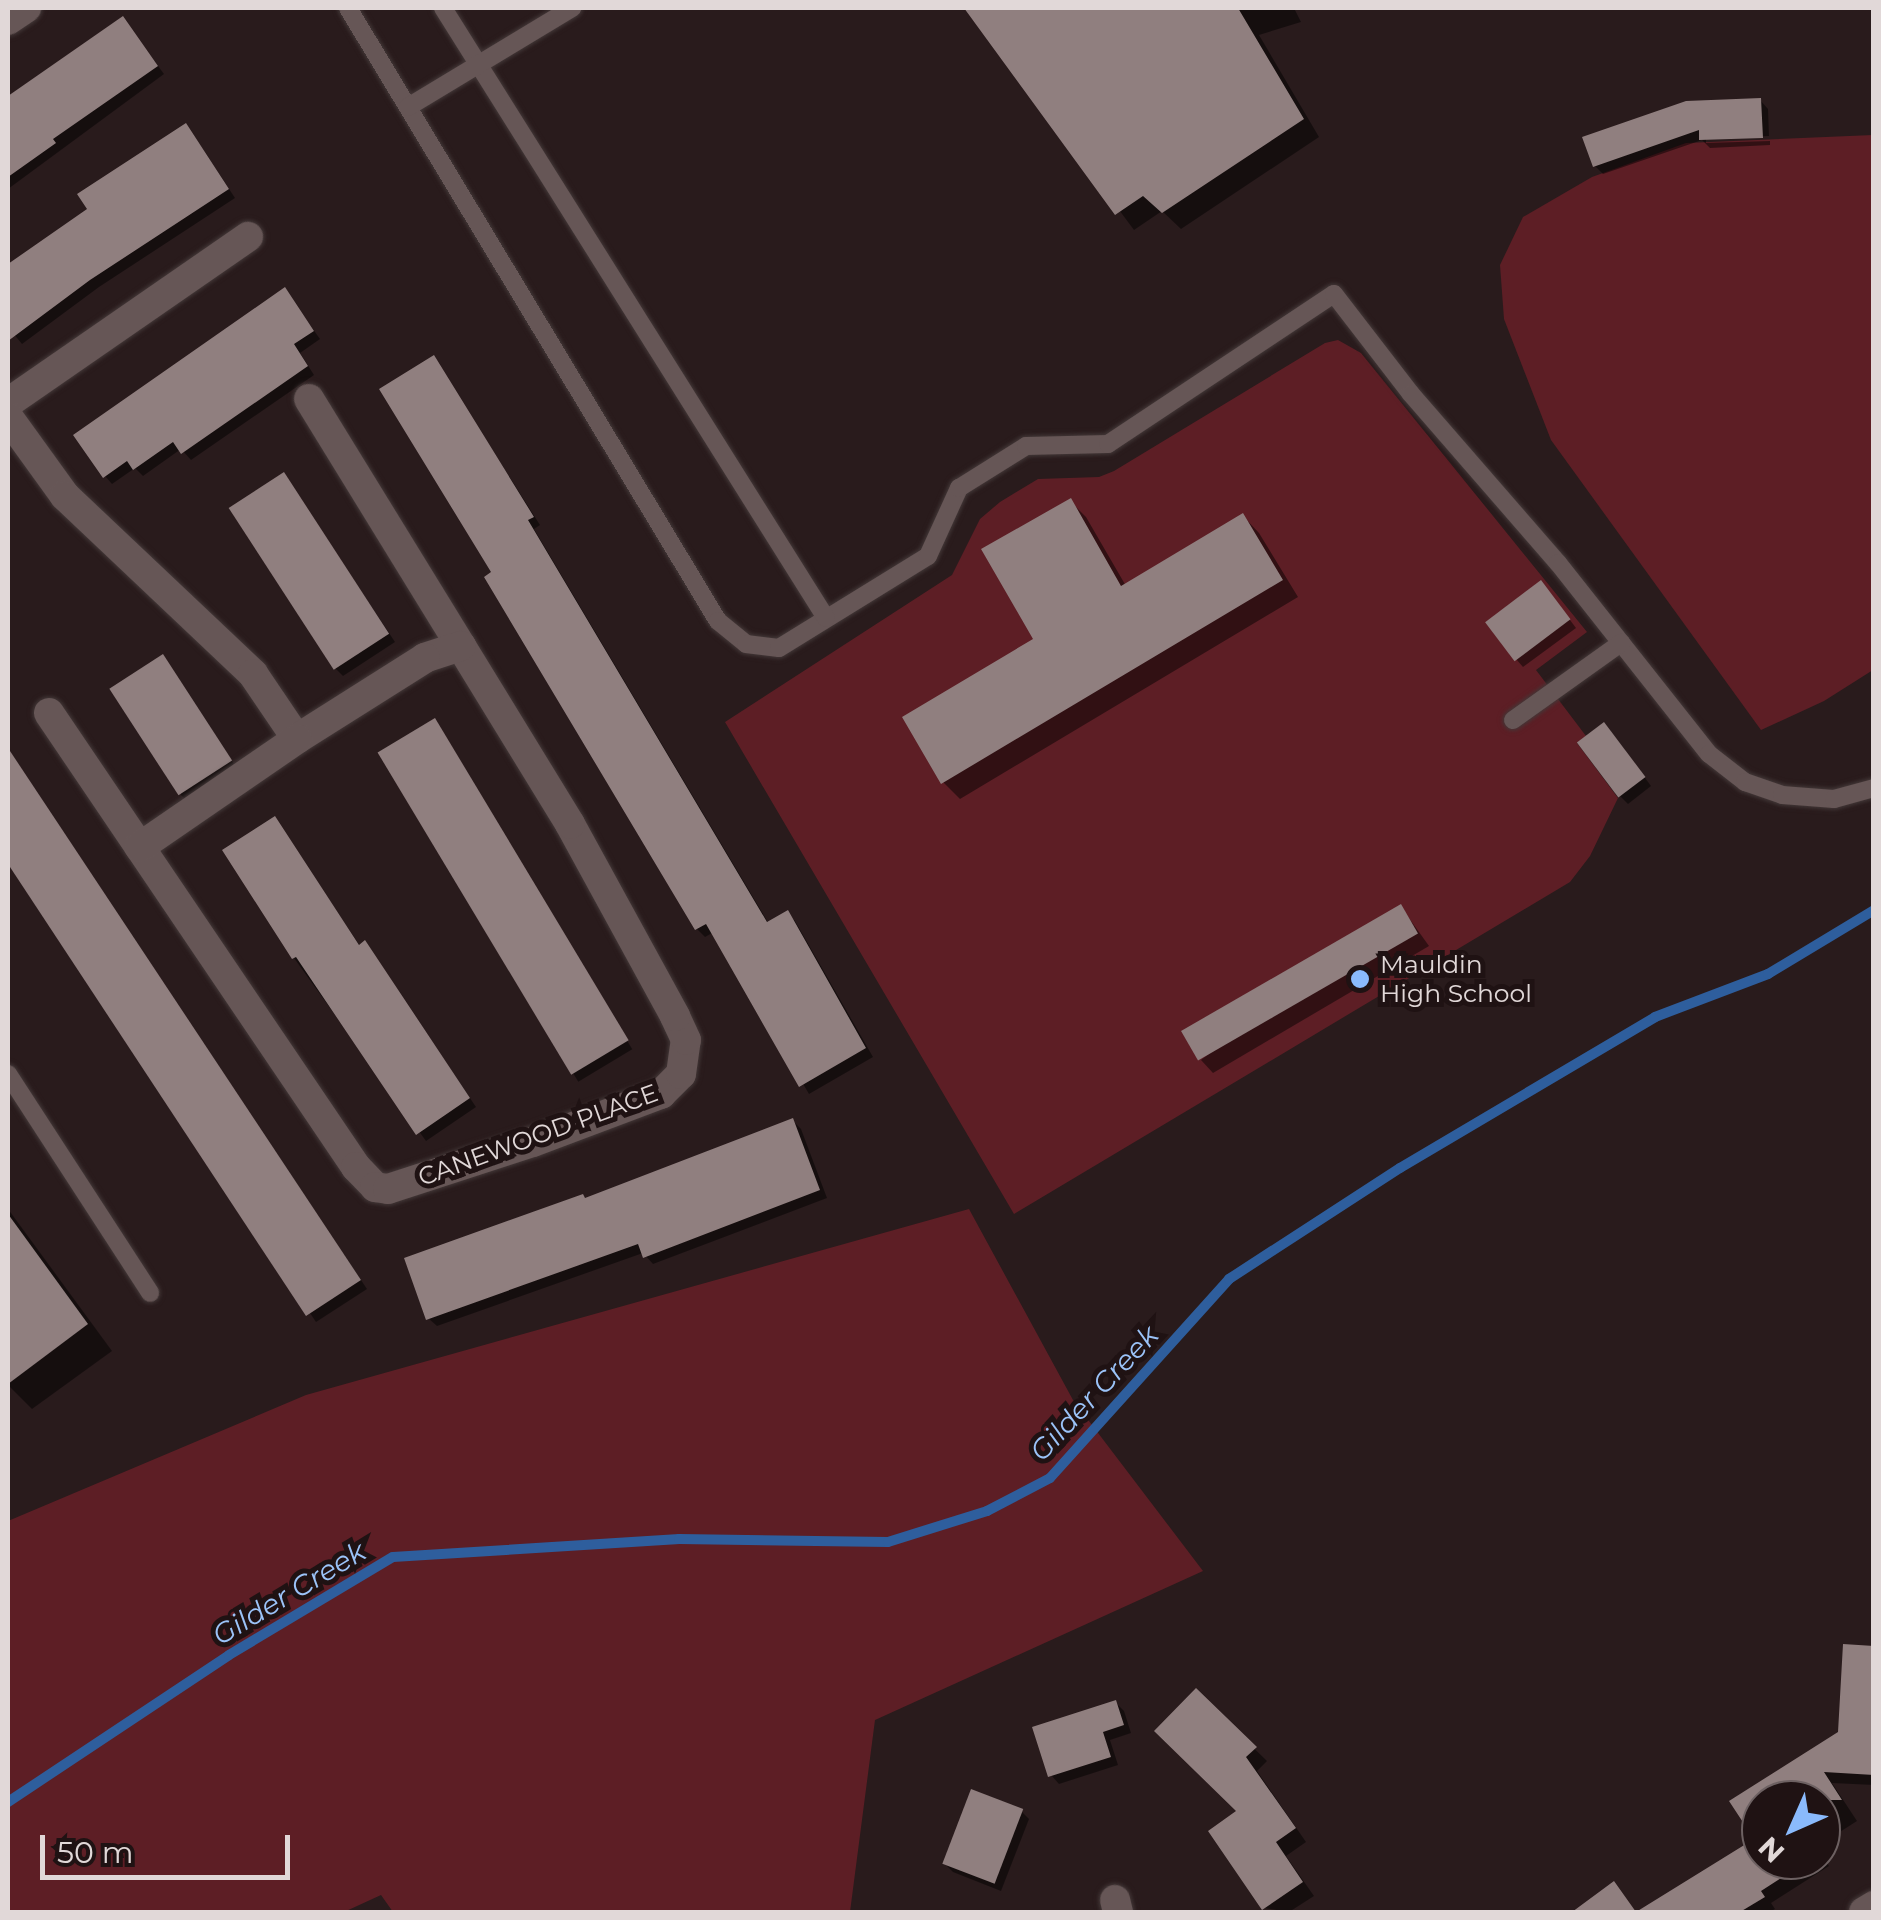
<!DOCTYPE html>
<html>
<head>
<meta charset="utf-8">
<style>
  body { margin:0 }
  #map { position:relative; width:1881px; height:1920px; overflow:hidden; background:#291b1c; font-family:Montserrat,sans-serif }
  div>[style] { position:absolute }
  .green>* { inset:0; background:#5d1e25 }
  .shadow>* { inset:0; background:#0007; transform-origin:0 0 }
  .stream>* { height:10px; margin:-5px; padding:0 5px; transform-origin:5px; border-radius:5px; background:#2e5e9d }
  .building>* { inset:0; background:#907f7f; transform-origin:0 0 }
  .roads { filter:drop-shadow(0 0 2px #433838) drop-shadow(0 0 2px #433838) }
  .service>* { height:18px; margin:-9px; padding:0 9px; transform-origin:9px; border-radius:9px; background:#665656 }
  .minor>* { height:30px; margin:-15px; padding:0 15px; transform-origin:15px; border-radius:15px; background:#665656 }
  .dots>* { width:28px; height:28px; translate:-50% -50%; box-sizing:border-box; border:5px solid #1f1213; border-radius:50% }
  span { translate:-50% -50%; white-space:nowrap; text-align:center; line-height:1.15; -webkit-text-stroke:10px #1f1213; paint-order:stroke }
  .poi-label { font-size:25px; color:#e1d8d8 }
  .left { translate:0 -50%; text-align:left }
  .street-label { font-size:25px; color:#e1d8d8 }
  .water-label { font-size:28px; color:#9bc3f8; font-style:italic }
  .frame { position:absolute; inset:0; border:10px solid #e1d8d8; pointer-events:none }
  .north { position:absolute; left:1741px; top:1780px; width:100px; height:100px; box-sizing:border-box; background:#1f1213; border:2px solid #6d6162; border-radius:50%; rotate:225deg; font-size:28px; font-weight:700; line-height:40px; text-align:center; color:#e1d8d8 }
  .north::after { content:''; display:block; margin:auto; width:35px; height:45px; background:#8abafc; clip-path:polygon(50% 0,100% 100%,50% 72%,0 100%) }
  .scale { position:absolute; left:40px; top:1835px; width:250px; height:45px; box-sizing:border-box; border:5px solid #e1d8d8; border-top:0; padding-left:12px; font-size:30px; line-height:35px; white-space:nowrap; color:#e1d8d8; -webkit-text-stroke:8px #1f1213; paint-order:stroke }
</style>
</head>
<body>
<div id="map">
  <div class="green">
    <div style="clip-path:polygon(1873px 135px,1873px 670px,1824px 701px,1761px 730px,1551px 440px,1504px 319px,1500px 265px,1523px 217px,1592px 177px,1686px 143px)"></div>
    <div style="clip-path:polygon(1338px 340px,1361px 353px,1587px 632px,1536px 670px,1586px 736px,1577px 743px,1618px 798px,1590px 856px,1570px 882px,1014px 1214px,725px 722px,952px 575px,980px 519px,1000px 502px,1038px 479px,1099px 477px,1114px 471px,1325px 343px)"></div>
    <div style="clip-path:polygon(969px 1209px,1073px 1400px,1203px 1571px,875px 1720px,850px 1912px,393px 1912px,381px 1895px,344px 1912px,8px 1912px,8px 1521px,306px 1395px)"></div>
  </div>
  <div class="shadow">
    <div style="clip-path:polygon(981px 8px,1294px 8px,1301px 22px,1259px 35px,1319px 137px,1181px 229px,1162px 211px,1134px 230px,972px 13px)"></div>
    <div style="clip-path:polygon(123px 19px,164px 74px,8px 189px,8px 98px)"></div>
    <div style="clip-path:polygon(1760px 100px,1768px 109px,1769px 136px,1706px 138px,1706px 143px,1770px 141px,1770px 145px,1710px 148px,1702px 140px,1603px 174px,1595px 166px)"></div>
    <div style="clip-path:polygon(193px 134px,235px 198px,99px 287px,22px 344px,8px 327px,8px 267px)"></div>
    <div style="clip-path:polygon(285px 290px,320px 339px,300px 353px,314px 375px,191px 460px,181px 449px,143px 476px,135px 468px,112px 484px,105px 476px)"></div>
    <div style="clip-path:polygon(434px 358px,540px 525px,534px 529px,769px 924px,787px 913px,795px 921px,873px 1057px,809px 1094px,714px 932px,705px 937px,697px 929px,495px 573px)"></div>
    <div style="clip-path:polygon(284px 475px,395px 642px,343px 676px,335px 668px)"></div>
    <div style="clip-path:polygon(1070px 501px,1086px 517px,1126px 586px,1243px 516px,1259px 533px,1298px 597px,960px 799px,943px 782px,1036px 640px)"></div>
    <div style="clip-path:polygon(1549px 592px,1576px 628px,1523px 667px,1516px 659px)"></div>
    <div style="clip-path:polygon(163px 657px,238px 770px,189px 803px,181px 795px)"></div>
    <div style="left:435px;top:721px;width:383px;height:63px;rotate:59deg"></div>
    <div style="clip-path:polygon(1612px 733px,1651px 786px,1628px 804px,1620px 796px)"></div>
    <div style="clip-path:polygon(13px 760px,367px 1289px,316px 1322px,8px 860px,8px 764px)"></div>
    <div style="clip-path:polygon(275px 819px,360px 946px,372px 952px,476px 1107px,426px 1141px,294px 958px)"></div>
    <div style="clip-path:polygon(1401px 907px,1429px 946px,1213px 1073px,1201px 1060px)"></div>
    <div style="clip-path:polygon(793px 1121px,801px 1129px,827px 1198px,653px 1264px,643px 1253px,437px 1326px,428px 1318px,586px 1200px)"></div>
    <div style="clip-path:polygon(8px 1209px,112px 1351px,32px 1409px,8px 1385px)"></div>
    <div style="clip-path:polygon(1874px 1649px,1874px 1785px,1832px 1783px,1857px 1821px,1821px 1844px,1821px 1800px,1761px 1800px,1761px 1860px,1821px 1860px,1821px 1853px,1829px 1866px,1771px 1903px,1775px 1909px,1770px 1912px,1640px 1912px,1757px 1840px,1733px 1802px,1840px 1733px)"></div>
    <div style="clip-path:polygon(1196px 1692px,1267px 1761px,1257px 1771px,1306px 1842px,1286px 1856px,1314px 1896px,1289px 1912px,1264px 1908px,1240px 1811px)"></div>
    <div style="clip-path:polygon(1116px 1703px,1124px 1711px,1131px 1733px,1110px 1740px,1118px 1765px,1059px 1784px,1051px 1775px)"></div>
    <div style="clip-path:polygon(1021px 1811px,1029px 1819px,1001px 1891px,953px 1872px,945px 1864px)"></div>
  </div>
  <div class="stream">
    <div style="left:8px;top:1802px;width:265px;rotate:-33.6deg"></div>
    <div style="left:229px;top:1655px;width:191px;rotate:-30.9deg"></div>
    <div style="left:393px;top:1557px;width:287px;rotate:-3.6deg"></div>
    <div style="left:679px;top:1539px;width:209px;rotate:0.8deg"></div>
    <div style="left:888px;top:1542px;width:104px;rotate:-17.4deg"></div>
    <div style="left:987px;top:1511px;width:71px;rotate:-27.6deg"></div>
    <div style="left:1050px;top:1478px;width:268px;rotate:-48deg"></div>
    <div style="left:1229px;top:1279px;width:204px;rotate:-33deg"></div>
    <div style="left:1400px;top:1168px;width:296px;rotate:-30.6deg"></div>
    <div style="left:1655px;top:1017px;width:121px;rotate:-20.8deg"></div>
    <div style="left:1768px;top:974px;width:124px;rotate:-31.1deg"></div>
  </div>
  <div class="building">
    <div style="clip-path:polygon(964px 8px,1238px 8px,1304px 119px,1162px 213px,1143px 196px,1115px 215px)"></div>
    <div style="clip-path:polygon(123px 16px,158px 66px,53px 139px,56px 143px,8px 177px,8px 96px)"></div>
    <div style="clip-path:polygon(1761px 98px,1763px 138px,1699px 140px,1699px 130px,1593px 167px,1582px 137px,1686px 101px)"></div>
    <div style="clip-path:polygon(186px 123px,229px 189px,90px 280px,8px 341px,8px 264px,87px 209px,77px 194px)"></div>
    <div style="clip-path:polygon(285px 287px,314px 331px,294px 344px,308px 366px,181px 454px,173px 442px,133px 470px,127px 461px,103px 478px,73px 435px)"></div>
    <div style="clip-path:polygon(434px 355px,534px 517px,528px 520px,767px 922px,788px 910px,866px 1048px,799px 1087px,706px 924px,695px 930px,484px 577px,491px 572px,379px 389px)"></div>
    <div style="left:284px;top:472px;width:193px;height:66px;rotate:57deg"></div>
    <div style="clip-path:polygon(1071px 498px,1121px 586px,1243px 513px,1283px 580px,941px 784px,902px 717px,1033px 639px,981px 549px)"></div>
    <div style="left:1541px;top:580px;width:49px;height:70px;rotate:53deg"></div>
    <div style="left:163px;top:654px;width:127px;height:64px;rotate:57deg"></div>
    <div style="left:435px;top:718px;width:376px;height:67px;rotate:59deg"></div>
    <div style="left:1604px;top:722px;width:69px;height:34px;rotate:53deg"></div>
    <div style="clip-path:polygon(8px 748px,361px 1280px,306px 1316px,8px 864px)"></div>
    <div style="clip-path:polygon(275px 816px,359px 945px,365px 940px,470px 1098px,416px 1135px,296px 957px,292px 959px,222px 850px)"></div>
    <div style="left:1401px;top:904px;width:34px;height:254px;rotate:60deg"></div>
    <div style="clip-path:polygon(793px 1118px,820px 1190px,643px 1258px,638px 1244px,426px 1320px,404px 1258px,583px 1194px,585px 1198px)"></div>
    <div style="clip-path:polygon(8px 1214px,88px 1324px,8px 1384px)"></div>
    <div style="clip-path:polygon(1843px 1644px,1874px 1646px,1874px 1775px,1824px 1772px,1842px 1800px,1761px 1800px,1761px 1860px,1809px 1860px,1761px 1891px,1765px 1897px,1740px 1912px,1572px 1912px,1614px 1881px,1636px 1912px,1754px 1839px,1729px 1801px,1838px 1732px)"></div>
    <div style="clip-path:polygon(1196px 1688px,1257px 1747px,1246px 1757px,1296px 1828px,1276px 1842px,1303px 1882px,1262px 1910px,1208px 1831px,1236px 1811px,1154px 1731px)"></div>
    <div style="clip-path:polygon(1116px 1700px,1124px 1725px,1103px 1732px,1111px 1757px,1048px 1777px,1032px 1727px)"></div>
    <div style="left:971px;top:1789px;width:56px;height:80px;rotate:21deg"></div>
  </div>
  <div class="roads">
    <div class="service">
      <div style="left:348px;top:8px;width:716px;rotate:58.89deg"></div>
      <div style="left:718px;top:621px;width:36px;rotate:39deg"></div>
      <div style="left:746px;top:644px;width:33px;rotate:7deg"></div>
      <div style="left:779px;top:648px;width:175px;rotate:-31.7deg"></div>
      <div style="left:928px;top:556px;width:75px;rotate:-65.5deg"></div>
      <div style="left:959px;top:488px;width:79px;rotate:-32.1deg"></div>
      <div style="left:1026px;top:446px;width:82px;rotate:-1.4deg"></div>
      <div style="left:1108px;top:444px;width:271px;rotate:-33.6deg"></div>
      <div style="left:1334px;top:294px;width:126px;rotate:52.4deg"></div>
      <div style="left:1411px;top:394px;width:224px;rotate:49deg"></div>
      <div style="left:1558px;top:563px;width:243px;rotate:51.7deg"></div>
      <div style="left:1709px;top:754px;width:46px;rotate:37.9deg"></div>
      <div style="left:1745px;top:782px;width:39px;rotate:19deg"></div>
      <div style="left:1782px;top:795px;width:52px;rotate:4.4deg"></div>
      <div style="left:1834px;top:799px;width:41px;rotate:-15.4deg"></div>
      <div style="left:443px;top:8px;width:720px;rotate:57.88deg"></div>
      <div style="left:408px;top:107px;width:192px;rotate:-31.1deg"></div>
      <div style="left:1513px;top:720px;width:133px;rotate:-35.5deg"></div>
      <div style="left:8px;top:1074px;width:261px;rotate:57deg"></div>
    </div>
    <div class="minor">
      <div style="left:8px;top:20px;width:22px;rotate:-34deg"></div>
      <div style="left:309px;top:399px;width:290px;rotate:58.4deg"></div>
      <div style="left:8px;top:403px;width:292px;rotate:-34.7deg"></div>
      <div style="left:8px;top:417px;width:97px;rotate:54.2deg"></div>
      <div style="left:65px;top:496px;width:259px;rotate:43.4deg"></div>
      <div style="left:253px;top:674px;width:78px;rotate:55.9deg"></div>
      <div style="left:49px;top:713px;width:548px;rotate:55.93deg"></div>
      <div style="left:356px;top:1167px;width:28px;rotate:46deg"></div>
      <div style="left:375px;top:1187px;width:13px;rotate:9deg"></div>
      <div style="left:388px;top:1189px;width:152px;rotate:-18deg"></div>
      <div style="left:533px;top:1142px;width:137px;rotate:-20.6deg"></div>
      <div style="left:661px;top:1094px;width:28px;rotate:-45deg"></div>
      <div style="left:681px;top:1074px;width:34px;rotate:-82deg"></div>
      <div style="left:686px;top:1040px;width:26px;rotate:-115deg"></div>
      <div style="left:675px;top:1016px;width:219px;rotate:-118.7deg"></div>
      <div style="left:570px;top:824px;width:209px;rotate:-121.5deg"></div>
      <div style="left:461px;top:646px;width:38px;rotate:162deg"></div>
      <div style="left:425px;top:658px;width:151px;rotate:147.7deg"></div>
      <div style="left:297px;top:739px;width:191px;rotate:145.5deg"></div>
      <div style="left:1115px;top:1900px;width:12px;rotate:76deg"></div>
      <div style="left:1864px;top:1912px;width:12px;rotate:-31deg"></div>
    </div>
  </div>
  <div class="dots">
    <div style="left:1360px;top:979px;background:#8abafc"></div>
  </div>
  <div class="poi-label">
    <span class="left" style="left:1380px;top:979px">Mauldin<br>High School</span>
  </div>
  <div class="street-label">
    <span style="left:538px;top:1135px;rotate:-20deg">CANEWOOD PLACE</span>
  </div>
  <div class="water-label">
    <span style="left:1094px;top:1393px;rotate:-47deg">Gilder Creek</span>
    <span style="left:289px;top:1593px;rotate:-31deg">Gilder Creek</span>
  </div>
  <div class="frame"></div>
  <div class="north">N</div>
  <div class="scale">50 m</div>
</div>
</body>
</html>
